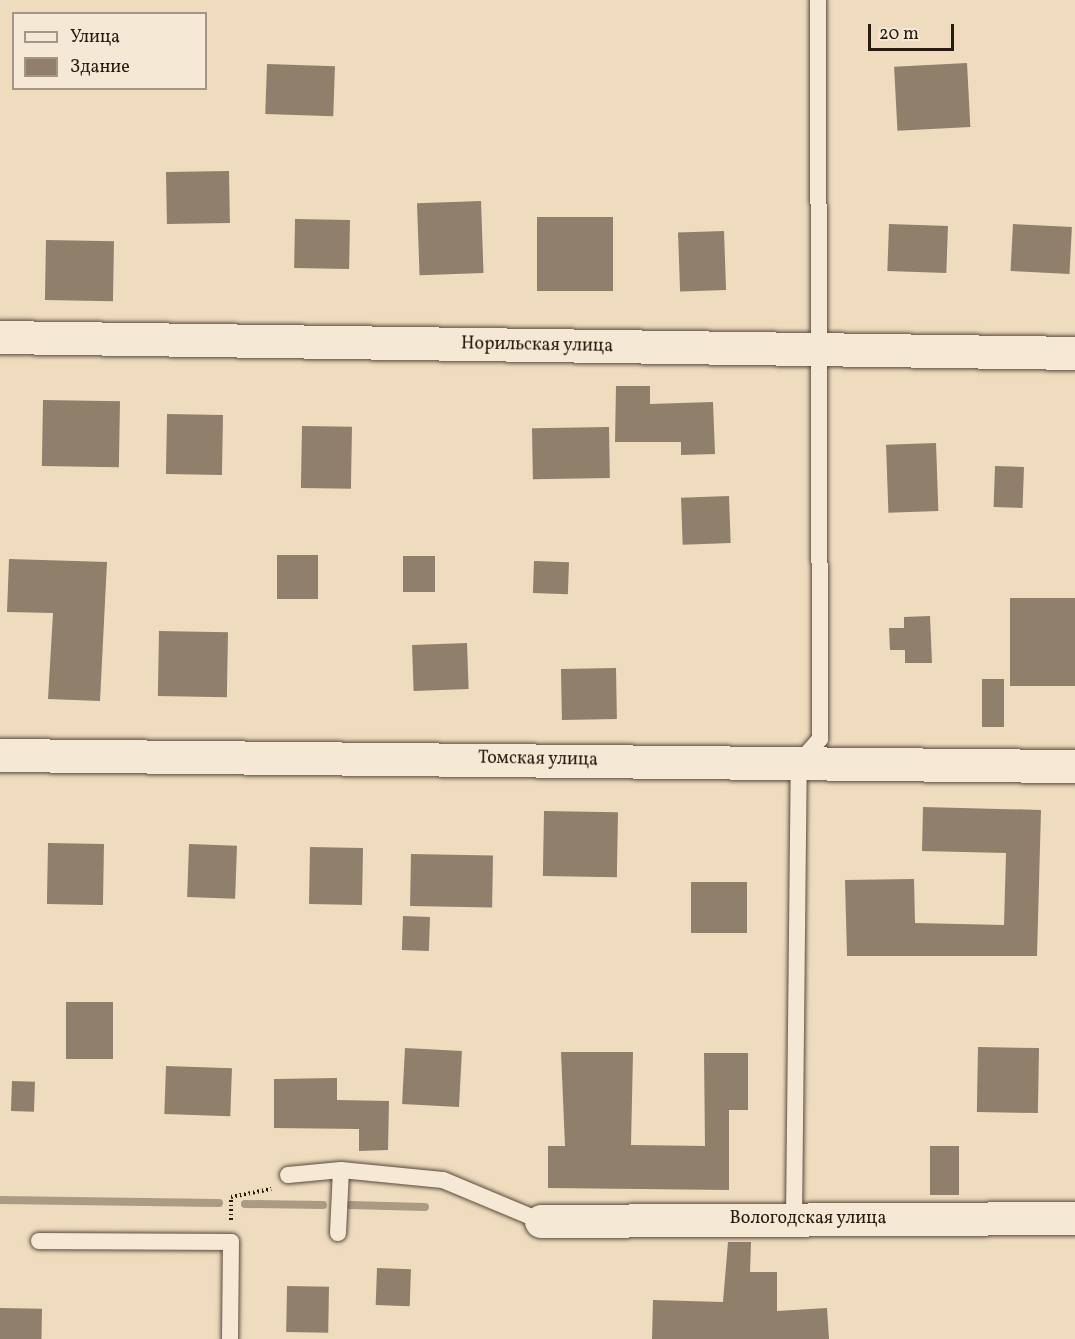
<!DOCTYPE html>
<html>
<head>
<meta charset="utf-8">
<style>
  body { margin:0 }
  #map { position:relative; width:1075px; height:1339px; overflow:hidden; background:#efdcbf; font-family:Vollkorn,serif }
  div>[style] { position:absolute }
  .stream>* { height:8px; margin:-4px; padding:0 4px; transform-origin:4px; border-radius:4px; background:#ab9a84 }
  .building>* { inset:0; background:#8f7f6b; transform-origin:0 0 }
  .path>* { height:4px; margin-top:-2px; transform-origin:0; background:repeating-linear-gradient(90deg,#281b10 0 1.5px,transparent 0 4.5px) }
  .roads { filter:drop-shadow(0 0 2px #5a4b3c) drop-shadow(0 0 2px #5a4b3c) }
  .service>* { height:16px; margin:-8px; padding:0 8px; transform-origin:8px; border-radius:8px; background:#f5e8d5 }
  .minor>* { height:33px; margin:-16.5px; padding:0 16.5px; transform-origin:16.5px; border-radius:16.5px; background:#f5e8d5 }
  span { translate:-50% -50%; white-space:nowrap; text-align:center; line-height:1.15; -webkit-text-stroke:5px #f5e8d5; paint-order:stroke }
  .street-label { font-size:18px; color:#281b10 }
  .legend { position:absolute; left:12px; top:12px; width:195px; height:78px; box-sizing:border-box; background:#f5e8d5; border:2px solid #a39686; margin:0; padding:8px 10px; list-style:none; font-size:18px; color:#281b10 }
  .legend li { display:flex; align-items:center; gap:12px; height:30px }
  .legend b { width:30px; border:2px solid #a39686 }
  .scale { position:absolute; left:868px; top:24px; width:86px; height:27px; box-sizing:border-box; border:3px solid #281b10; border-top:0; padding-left:8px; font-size:18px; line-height:21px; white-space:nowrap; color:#281b10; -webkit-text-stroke:4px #f5e8d5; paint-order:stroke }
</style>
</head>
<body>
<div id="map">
  <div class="stream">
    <div style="left:0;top:1200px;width:219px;rotate:0.8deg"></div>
    <div style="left:245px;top:1204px;width:78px;rotate:0.7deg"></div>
    <div style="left:350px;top:1205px;width:75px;rotate:1.5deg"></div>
  </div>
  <div class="building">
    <div style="left:967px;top:63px;width:64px;height:73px;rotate:87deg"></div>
    <div style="left:267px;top:64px;width:68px;height:50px;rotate:2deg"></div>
    <div style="left:229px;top:171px;width:52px;height:63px;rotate:89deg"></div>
    <div style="left:481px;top:201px;width:72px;height:64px;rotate:88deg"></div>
    <div style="left:537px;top:217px;width:76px;height:74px"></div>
    <div style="left:295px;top:219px;width:55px;height:49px;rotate:1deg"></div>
    <div style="left:889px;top:224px;width:59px;height:47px;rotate:2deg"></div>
    <div style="left:1013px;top:224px;width:59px;height:47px;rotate:3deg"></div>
    <div style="left:724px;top:231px;width:59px;height:46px;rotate:88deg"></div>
    <div style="left:46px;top:240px;width:68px;height:60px;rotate:1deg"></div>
    <div style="clip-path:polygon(616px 386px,650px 386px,650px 404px,713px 402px,715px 454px,681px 455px,681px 442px,615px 442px)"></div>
    <div style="left:43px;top:400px;width:77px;height:66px;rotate:1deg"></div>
    <div style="left:167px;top:414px;width:56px;height:60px;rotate:1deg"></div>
    <div style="left:302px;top:426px;width:50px;height:62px;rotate:1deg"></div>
    <div style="left:609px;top:427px;width:51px;height:77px;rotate:89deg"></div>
    <div style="left:936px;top:443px;width:68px;height:50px;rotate:88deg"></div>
    <div style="left:995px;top:466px;width:29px;height:41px;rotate:2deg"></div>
    <div style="left:729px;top:496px;width:47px;height:48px;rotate:88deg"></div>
    <div style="left:277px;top:555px;width:41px;height:44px"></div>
    <div style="left:403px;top:556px;width:32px;height:36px"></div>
    <div style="clip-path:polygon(9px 559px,107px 562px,100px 701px,48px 699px,53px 613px,7px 612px)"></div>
    <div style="left:534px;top:561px;width:35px;height:32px;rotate:2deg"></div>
    <div style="left:1010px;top:598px;width:65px;height:88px"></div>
    <div style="clip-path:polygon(930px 616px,932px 663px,905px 663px,905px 650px,890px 650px,889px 628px,904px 628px,904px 617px)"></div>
    <div style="left:159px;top:631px;width:69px;height:65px;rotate:1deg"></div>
    <div style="left:467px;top:643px;width:46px;height:55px;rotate:88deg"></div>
    <div style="left:616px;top:668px;width:51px;height:55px;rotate:89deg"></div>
    <div style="left:982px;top:679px;width:22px;height:48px"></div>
    <div style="clip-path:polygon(923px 807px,1041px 810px,1037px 956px,847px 956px,845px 880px,914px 879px,915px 923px,1004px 925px,1006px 853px,922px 851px)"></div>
    <div style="left:544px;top:811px;width:74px;height:65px;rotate:1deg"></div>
    <div style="left:48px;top:843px;width:56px;height:61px;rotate:1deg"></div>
    <div style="left:189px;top:844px;width:48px;height:53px;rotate:2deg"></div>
    <div style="left:310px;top:847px;width:53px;height:57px;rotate:1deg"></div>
    <div style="left:411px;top:854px;width:82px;height:52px;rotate:1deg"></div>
    <div style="left:691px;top:882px;width:56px;height:51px"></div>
    <div style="left:403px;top:916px;width:27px;height:34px;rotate:2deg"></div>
    <div style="left:66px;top:1002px;width:47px;height:57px"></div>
    <div style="left:978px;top:1047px;width:61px;height:65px;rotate:1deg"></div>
    <div style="left:405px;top:1048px;width:57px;height:56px;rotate:3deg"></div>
    <div style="clip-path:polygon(561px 1052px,633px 1052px,631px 1145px,705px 1146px,704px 1053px,748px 1053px,748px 1110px,729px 1110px,729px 1190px,548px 1188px,548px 1146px,565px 1146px)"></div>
    <div style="left:166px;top:1066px;width:66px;height:48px;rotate:2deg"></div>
    <div style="clip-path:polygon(337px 1078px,337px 1100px,389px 1101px,388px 1150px,359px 1151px,359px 1129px,274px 1128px,274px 1079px)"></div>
    <div style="left:12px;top:1081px;width:23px;height:30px;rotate:2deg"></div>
    <div style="left:930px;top:1146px;width:29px;height:49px"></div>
    <div style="clip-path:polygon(728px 1242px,751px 1242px,750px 1272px,777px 1272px,777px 1311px,827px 1308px,829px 1339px,652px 1339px,653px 1300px,723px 1302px)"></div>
    <div style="left:377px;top:1268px;width:34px;height:37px;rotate:2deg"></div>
    <div style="left:287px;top:1286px;width:42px;height:46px;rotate:1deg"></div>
    <div style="left:0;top:1308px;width:42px;height:31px;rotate:1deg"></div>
  </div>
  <div class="path">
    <div style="left:231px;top:1220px;width:23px;rotate:-90deg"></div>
    <div style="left:231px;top:1197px;width:41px;rotate:-11.3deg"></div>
  </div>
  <div class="roads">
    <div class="service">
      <div style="left:288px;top:1175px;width:53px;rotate:-5.4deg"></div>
      <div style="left:341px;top:1170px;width:102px;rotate:5.6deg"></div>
      <div style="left:443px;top:1180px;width:106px;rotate:22.7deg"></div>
      <div style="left:794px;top:1219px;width:456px;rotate:-89.4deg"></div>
      <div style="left:799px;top:763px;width:32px;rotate:-49deg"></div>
      <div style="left:820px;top:739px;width:739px;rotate:-90.16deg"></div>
      <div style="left:338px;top:1233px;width:63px;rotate:-87.3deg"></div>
      <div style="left:39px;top:1241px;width:192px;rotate:0.3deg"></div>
      <div style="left:231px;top:1242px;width:97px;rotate:90.6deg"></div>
    </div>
    <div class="minor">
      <div style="left:0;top:337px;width:1075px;rotate:0.85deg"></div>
      <div style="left:0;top:755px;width:1075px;rotate:0.59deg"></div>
      <div style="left:541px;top:1221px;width:534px;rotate:-0.32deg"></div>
    </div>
  </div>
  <div class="street-label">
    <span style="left:537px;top:346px;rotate:1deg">Норильская улица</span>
    <span style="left:538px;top:760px;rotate:1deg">Томская улица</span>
    <span style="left:808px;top:1219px">Вологодская улица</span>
  </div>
  <ul class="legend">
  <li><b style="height:8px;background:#f5e8d5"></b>Улица</li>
  <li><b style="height:16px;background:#8f7f6b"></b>Здание</li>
  </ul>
  <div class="scale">20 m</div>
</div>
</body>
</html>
